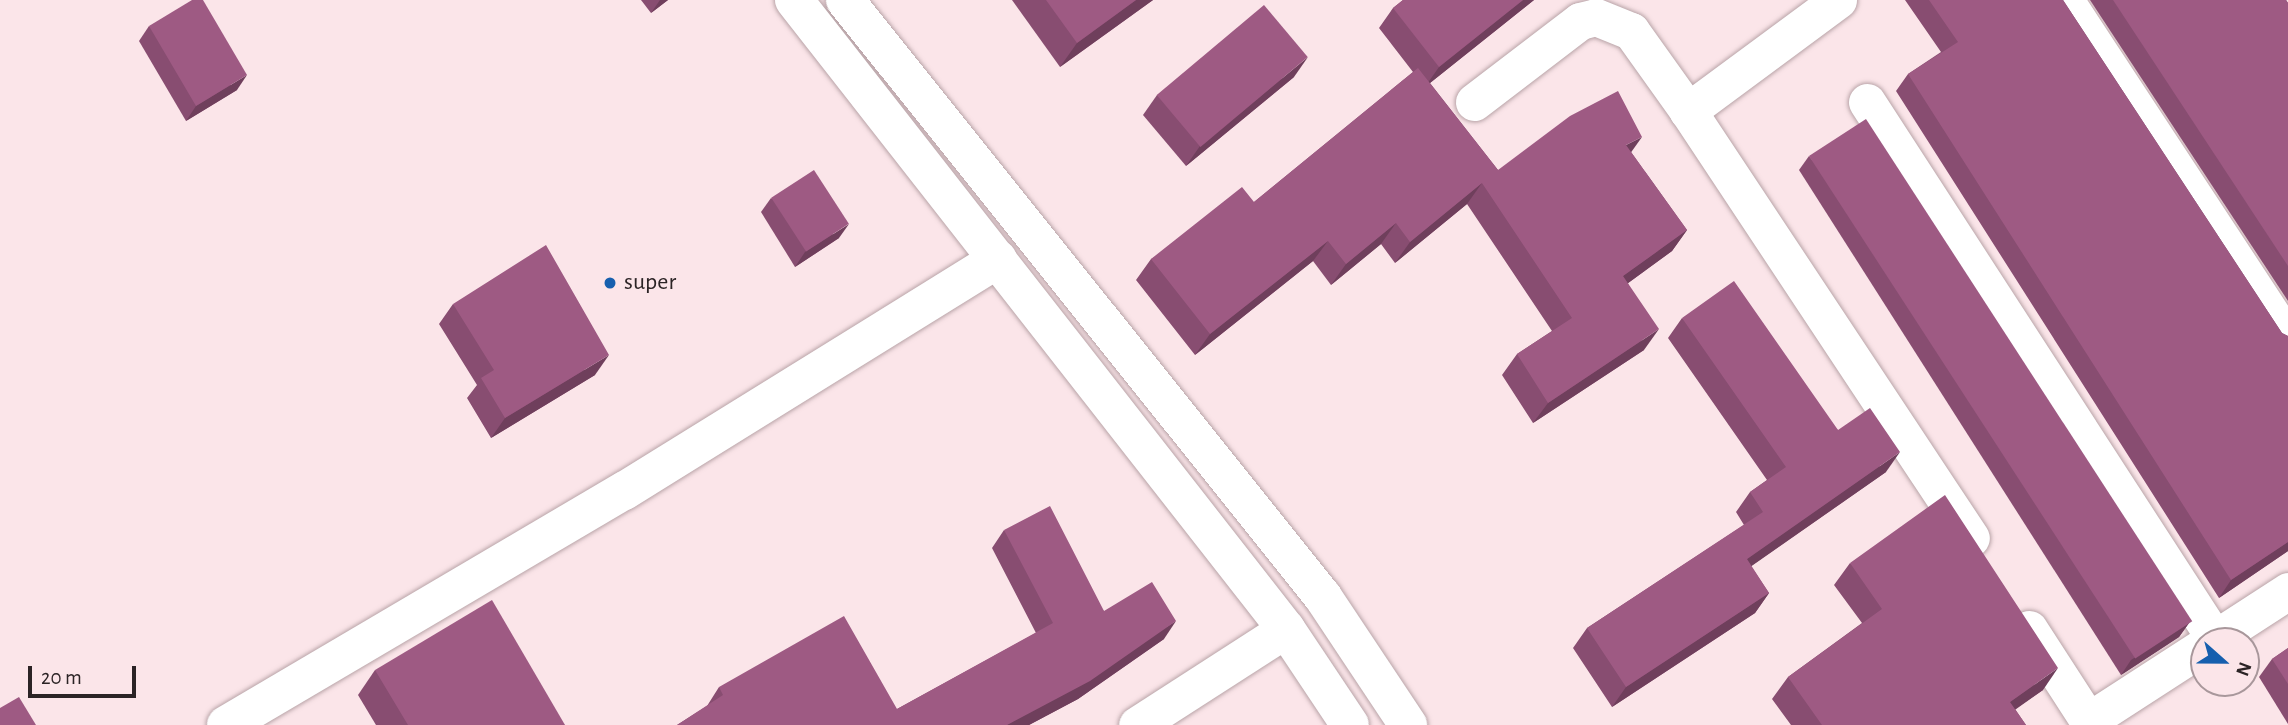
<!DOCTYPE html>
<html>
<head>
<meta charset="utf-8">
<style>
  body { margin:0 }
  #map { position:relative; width:2288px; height:725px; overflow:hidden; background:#fbe5e9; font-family:"Alegreya Sans",sans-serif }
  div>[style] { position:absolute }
  .roads { filter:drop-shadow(0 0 2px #b9a4a8) drop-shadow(0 0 2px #b9a4a8) }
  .minor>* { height:37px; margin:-18.5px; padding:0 18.5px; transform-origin:18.5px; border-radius:18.5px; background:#fff }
  .tertiary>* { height:38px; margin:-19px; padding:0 19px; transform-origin:19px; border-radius:19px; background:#fff }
  .trunk>* { height:38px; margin:-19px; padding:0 19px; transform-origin:19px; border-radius:19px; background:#fff }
  .wall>* { inset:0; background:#884d71 }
  .shaded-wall>* { inset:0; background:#6f3f5c }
  .building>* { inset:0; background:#9e5a83; transform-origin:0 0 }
  .dots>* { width:19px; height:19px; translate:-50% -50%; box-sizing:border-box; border:4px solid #fbe5e9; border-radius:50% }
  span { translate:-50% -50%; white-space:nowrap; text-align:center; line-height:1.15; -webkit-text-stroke:5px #fbe5e9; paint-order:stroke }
  .poi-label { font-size:24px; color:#2b2325 }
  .left { translate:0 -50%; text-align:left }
  .north { position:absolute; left:2190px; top:627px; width:70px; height:70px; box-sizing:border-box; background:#fbe5e9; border:2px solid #a8979b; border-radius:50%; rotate:111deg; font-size:19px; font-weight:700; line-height:28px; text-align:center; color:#2b2325 }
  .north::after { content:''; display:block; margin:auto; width:24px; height:32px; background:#165fae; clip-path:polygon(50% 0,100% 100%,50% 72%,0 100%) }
  .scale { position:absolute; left:28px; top:666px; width:108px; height:32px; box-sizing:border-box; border:4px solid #2b2325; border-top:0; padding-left:9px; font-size:21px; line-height:24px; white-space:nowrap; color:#2b2325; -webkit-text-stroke:5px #fbe5e9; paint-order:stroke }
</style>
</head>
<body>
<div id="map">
  <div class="roads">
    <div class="minor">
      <div style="left:1838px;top:0;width:187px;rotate:143.5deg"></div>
      <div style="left:1688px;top:111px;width:512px;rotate:56.47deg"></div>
      <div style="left:2065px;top:0;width:406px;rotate:56.7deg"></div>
      <div style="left:1474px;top:102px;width:133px;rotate:-37.4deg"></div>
      <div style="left:1580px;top:21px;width:16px;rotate:-14deg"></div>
      <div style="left:1596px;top:17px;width:38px;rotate:22deg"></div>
      <div style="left:1631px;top:31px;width:98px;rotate:54.5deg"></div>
      <div style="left:1867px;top:102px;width:640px;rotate:57.05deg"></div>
      <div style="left:2029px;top:629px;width:114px;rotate:57.1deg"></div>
      <div style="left:2211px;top:641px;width:92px;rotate:-33deg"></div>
      <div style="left:2088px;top:721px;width:138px;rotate:-32.9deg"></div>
      <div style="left:1137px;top:725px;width:177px;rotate:-32.8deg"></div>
    </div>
    <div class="tertiary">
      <div style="left:226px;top:725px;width:462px;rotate:-30.5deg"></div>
      <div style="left:624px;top:491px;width:440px;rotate:-31.8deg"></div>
    </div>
    <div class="trunk">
      <div style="left:794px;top:0;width:799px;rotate:51.97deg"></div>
      <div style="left:1286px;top:629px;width:115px;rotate:56.3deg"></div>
      <div style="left:845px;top:0;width:765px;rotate:51.32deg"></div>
      <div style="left:1323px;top:597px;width:154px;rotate:56.4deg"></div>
    </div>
  </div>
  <div class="wall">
    <div style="clip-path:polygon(641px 0,668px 0,651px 13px)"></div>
    <div style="clip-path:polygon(1012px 0,1153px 0,1060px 67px)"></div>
    <div style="clip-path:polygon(1403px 0,1534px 0,1430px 83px,1498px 170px,1631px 152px,1687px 230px,1672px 251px,1628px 283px,1644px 350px,1533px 423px,1502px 375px,1517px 354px,1552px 331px,1467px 204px,1395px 263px,1381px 244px,1331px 285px,1313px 261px,1195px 355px,1136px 280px,1151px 259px,1254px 202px,1413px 72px,1379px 28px,1393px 8px)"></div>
    <div style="clip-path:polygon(1905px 0,2063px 0,2282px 333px,2288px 336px,2288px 551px,2219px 598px,1896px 91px,1908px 74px,1941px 52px)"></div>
    <div style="clip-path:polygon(2090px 0,2286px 0,2288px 3px,2288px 301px)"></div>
    <div style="clip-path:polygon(149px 26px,237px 90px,186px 121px,139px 41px)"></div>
    <div style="clip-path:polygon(1294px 77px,1186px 166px,1143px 115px,1157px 95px)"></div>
    <div style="clip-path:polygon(1809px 156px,2189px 623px,2179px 637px,2121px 675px,1799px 170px)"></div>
    <div style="clip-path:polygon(771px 198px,839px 238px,795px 267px,761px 212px)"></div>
    <div style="clip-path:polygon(453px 304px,595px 375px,491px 438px,467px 398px,477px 385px,439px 324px)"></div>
    <div style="clip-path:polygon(1682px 318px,1838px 430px,1886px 472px,1751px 566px,1769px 593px,1755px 613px,1612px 707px,1573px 648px,1587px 628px,1744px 525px,1736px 512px,1750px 492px,1767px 480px,1668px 338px)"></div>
    <div style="clip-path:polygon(1004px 530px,1104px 611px,1164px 639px,1078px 699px,1029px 725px,677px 725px,707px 706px,719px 687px,897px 709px,1036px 633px,992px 548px)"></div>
    <div style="clip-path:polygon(1850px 563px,2043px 690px,2015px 709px,2026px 725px,1791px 725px,1772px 699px,1788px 677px,1862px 623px,1834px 585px)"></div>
    <div style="clip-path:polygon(2288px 648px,2288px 724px,2259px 677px,2272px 659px)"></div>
    <div style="clip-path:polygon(375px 670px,565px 725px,376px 725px,358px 695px)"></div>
  </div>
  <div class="shaded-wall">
    <div style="clip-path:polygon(660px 0,668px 0,651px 13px)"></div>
    <div style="clip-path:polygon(1136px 0,1153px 0,1060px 67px,1077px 43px)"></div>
    <div style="clip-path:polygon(1523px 0,1534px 0,1425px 87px,1439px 67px)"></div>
    <div style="clip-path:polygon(1308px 57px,1294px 77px,1186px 166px,1200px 146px)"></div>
    <div style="clip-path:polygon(247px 75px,237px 90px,186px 121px,196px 106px)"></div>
    <div style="clip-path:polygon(1642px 137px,1627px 158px,1626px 145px)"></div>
    <div style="clip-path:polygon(1482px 183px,1467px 204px,1395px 263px,1410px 242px)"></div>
    <div style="clip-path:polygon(1396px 223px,1381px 244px,1331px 285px,1346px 264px)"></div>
    <div style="clip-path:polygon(849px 224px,839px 238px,795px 267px,805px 252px)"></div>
    <div style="clip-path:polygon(1687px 230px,1672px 251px,1609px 297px,1623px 276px)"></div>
    <div style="clip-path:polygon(1328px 241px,1313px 261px,1195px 355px,1210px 334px)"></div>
    <div style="clip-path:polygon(1659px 329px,1644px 350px,1533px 423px,1548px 403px)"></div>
    <div style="clip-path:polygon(609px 355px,595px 375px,491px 438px,505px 418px)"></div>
    <div style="clip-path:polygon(1900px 452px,1886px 472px,1733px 579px,1747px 559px)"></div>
    <div style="clip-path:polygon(2288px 542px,2288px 551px,2219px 598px,2231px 580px)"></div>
    <div style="clip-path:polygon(1769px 593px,1755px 613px,1612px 707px,1626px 687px)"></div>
    <div style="clip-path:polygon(1176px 621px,1164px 639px,1078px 699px,1029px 725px,1007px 725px)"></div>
    <div style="clip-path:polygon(2189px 623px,2179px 637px,2121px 675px,2131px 660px)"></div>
    <div style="clip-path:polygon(2058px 668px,2043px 690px,1995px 724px,2010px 702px)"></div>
  </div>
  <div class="building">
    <div style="clip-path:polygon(192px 0,203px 0,247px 75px,196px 106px,149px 26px)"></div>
    <div style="clip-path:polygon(1046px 0,1136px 0,1077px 43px)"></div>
    <div style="clip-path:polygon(1403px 0,1523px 0,1439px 67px,1393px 8px)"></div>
    <div style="clip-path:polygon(1929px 0,2063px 0,2282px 333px,2288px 336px,2288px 542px,2231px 580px,1908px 74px,1958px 42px)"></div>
    <div style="clip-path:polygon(2113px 0,2286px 0,2288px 3px,2288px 266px)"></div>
    <div style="left:1264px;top:5px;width:68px;height:140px;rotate:50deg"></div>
    <div style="clip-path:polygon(1418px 68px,1498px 170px,1570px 116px,1618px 91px,1642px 137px,1626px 145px,1687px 230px,1623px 276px,1659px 329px,1548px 403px,1517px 354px,1572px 318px,1482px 183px,1410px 242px,1396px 223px,1346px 264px,1328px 241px,1210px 334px,1151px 259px,1242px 187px,1254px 202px)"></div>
    <div style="left:1866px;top:119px;width:599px;height:68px;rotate:57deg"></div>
    <div style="left:814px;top:170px;width:64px;height:51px;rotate:57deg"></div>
    <div style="clip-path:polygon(546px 245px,609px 355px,505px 418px,481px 378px,494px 370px,453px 304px)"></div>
    <div style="clip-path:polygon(1734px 281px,1838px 430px,1870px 408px,1900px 452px,1747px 559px,1769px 593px,1626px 687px,1587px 628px,1763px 512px,1750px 492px,1786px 467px,1682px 318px)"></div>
    <div style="clip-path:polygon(1945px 495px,2058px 668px,2010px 702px,2026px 725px,1822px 725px,1788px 677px,1882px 609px,1850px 563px)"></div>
    <div style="clip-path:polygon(1050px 506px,1104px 611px,1152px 582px,1176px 621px,1090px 681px,1007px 725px,677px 725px,723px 695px,719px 687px,844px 616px,897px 709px,1053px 623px,1004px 530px)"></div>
    <div style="clip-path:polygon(492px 600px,565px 725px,408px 725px,375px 670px)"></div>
    <div style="clip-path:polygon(2288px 648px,2288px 684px,2272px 659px)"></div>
    <div style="clip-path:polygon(19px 697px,36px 725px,0 725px,0 708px)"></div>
  </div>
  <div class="dots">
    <div style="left:610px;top:283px;background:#165fae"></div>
  </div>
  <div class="poi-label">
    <span class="left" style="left:624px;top:283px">super</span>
  </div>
  <div class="north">N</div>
  <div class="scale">20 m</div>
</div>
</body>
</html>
